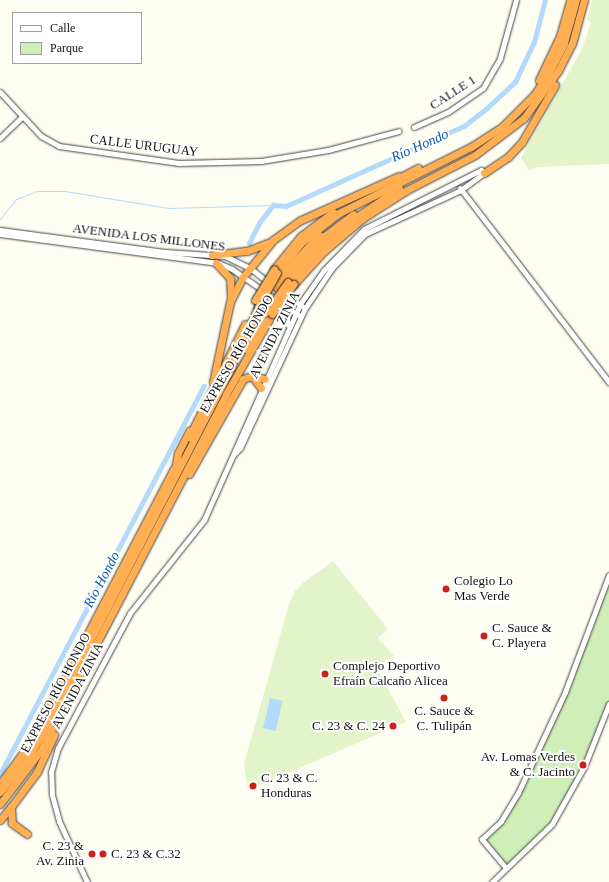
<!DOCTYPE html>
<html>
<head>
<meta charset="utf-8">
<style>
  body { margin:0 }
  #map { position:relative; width:609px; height:882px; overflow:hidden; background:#fffef3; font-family:Georgia,serif }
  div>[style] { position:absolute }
  .green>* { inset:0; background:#d0eeb8 }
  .pitch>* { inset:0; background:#e3f4cb }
  .water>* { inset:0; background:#b3dafb; transform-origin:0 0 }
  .stream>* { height:1px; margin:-0.5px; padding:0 0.5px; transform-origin:0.5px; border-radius:0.5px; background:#b3dafb }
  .canal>* { height:4.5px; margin:-2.25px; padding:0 2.25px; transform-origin:2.25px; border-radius:2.25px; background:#b3dafb }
  .roads { filter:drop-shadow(0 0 1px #434343) drop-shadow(0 0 1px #434343) }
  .minor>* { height:5px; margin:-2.5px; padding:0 2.5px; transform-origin:2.5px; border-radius:2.5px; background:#fff }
  .highway>* { height:7px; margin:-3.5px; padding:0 3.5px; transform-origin:3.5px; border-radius:3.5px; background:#ffae51 }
  .bridges { filter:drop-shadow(0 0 1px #212121) drop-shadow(0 0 1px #212121) }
  .highway-bridge>* { height:7px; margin:-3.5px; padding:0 3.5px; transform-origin:3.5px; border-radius:3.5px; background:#ffae51 }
  .dots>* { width:11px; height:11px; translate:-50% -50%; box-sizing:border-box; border:2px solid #fff; border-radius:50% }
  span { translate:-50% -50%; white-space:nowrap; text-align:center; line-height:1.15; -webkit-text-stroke:4px #fff; paint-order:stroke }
  .street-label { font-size:13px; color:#101010 }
  .poi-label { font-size:13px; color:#101010 }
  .left { translate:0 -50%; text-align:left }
  .right { translate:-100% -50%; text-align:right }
  .water-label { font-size:14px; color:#0d5bae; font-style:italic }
  .legend { position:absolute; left:12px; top:12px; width:130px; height:52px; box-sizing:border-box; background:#fff; border:1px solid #9f9f9f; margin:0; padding:5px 7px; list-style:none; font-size:12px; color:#101010 }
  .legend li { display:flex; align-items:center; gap:8px; height:20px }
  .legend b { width:20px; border:1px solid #9f9f9f }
</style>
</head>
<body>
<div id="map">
  <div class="green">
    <div style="clip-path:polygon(609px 575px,609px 704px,584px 767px,552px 824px,506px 868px,482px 840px,501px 821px,544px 738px)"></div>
  </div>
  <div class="pitch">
    <div style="clip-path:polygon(592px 0,609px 0,609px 164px,537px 167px,529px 171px,521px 158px,582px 49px,591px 22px,587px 20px)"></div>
    <div style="clip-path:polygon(333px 561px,388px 629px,378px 638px,394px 656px,377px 668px,406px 722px,248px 790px,244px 764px,289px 604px,295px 591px,303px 583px)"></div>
  </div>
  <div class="water">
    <div style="left:270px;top:698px;width:13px;height:31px;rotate:13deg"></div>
  </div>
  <div class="stream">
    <div style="left:0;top:219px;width:26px;rotate:-51deg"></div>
    <div style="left:16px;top:199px;width:22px;rotate:-21deg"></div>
    <div style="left:37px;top:191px;width:28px"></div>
    <div style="left:65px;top:191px;width:105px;rotate:9.3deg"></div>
    <div style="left:169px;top:208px;width:104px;rotate:-1.7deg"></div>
  </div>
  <div class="canal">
    <div style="left:249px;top:243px;width:22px;rotate:-63deg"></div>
    <div style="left:259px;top:223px;width:23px;rotate:-52deg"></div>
    <div style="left:273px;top:205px;width:13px;rotate:4deg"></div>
    <div style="left:286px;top:206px;width:195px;rotate:-24.2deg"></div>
    <div style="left:464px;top:126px;width:29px;rotate:-38deg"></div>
    <div style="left:487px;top:108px;width:38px;rotate:-43deg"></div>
    <div style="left:515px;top:82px;width:44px;rotate:-64.6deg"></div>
    <div style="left:534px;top:42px;width:43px;rotate:-75.3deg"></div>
    <div style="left:0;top:774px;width:438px;rotate:-62.3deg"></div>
  </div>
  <div class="roads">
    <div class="minor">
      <div style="left:0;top:92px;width:60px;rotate:47deg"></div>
      <div style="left:41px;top:136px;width:21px;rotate:29deg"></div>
      <div style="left:59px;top:146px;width:121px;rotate:8.1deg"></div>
      <div style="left:179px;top:163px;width:82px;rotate:-1.4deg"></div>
      <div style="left:261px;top:161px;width:68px;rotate:-9.3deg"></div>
      <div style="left:328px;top:150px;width:73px;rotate:-15deg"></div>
      <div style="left:414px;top:127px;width:37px;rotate:-24deg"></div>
      <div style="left:448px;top:112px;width:42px;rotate:-34.4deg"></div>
      <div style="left:483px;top:88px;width:34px;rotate:-60deg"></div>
      <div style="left:500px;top:58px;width:60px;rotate:-74.6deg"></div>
      <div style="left:0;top:138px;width:30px;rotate:-44deg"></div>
      <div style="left:460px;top:188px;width:245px;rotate:52.5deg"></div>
      <div style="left:0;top:230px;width:166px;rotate:7.6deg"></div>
      <div style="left:165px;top:252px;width:60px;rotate:3.8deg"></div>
      <div style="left:225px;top:256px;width:28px;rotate:26deg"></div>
      <div style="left:250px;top:268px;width:23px;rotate:38deg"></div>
      <div style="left:0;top:234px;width:220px;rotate:7.6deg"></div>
      <div style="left:218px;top:263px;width:15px;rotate:23deg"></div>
      <div style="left:232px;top:269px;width:80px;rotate:34.9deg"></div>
      <div style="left:284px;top:294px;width:22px;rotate:34deg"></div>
      <div style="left:286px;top:306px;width:19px;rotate:84deg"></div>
      <div style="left:506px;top:868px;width:38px;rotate:-130deg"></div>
      <div style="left:482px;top:839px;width:26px;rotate:-43deg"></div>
      <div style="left:501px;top:821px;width:33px;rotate:-59deg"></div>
      <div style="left:518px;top:793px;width:111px;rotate:-65deg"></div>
      <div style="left:565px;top:692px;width:125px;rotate:-69.4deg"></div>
      <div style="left:87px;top:882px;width:67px;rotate:-114.7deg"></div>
      <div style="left:59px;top:821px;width:27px;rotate:-105deg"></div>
      <div style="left:52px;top:795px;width:23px;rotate:-92deg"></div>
      <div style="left:51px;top:772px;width:25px;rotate:-74deg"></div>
      <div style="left:58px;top:748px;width:153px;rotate:-61.9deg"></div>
      <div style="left:130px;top:613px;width:119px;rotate:-51.5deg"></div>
      <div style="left:204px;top:520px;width:236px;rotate:-66deg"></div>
      <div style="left:300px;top:304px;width:42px;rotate:-54.8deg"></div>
      <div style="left:324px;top:270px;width:57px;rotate:-45.7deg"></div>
      <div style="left:364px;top:229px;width:131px;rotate:-26.8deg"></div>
      <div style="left:481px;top:170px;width:4px;rotate:45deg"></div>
      <div style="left:484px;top:173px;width:29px;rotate:144deg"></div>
      <div style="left:461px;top:190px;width:106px;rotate:155.4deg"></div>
      <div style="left:365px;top:234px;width:47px;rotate:134.1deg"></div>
      <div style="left:332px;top:268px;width:48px;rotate:124deg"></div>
      <div style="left:305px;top:308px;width:154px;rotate:114.9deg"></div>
      <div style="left:240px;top:448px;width:10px;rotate:135deg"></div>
      <div style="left:492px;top:882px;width:83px;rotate:-44deg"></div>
      <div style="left:552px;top:824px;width:65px;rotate:-60.7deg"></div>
      <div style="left:584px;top:767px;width:68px;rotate:-68.4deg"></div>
    </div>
    <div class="highway">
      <div style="left:539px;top:80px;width:49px;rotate:-64.5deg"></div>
      <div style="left:560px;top:36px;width:37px;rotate:-74deg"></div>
      <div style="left:484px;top:173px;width:29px;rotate:-34deg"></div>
      <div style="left:508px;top:157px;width:21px;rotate:-47deg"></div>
      <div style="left:522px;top:142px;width:66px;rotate:-59.9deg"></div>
      <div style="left:395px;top:180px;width:26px;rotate:-28deg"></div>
      <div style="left:212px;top:255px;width:35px;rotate:-7deg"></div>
      <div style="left:247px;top:251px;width:25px;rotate:-21deg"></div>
      <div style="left:216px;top:263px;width:21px;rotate:47deg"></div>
      <div style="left:230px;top:278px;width:19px;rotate:87deg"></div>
      <div style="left:274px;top:269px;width:43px;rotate:-50.7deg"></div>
      <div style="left:301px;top:236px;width:40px;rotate:-37deg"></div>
      <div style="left:277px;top:273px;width:40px;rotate:-51deg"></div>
      <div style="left:302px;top:242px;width:47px;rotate:-38.1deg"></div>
      <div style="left:339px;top:213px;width:148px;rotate:-26.6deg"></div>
      <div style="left:471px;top:147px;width:37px;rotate:-33deg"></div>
      <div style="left:502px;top:127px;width:47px;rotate:-45deg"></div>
      <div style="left:535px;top:94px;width:27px;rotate:-57deg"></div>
      <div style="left:550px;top:71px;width:31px;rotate:-63deg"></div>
      <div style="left:564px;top:43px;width:45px;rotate:-74.4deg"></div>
      <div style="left:288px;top:282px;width:50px;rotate:-48.3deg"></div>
      <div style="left:321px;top:245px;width:40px;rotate:-39deg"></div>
      <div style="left:352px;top:220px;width:57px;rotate:-34.2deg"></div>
      <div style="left:294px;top:284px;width:45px;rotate:-47.7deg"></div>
      <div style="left:324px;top:251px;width:51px;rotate:-40.2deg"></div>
      <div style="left:363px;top:218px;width:52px;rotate:-32.5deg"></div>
      <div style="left:407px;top:190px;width:76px;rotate:-27.2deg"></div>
      <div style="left:475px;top:155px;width:61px;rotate:-37.1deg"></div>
      <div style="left:524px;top:118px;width:58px;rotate:-54.1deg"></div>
      <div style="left:558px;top:71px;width:30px;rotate:-63deg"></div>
      <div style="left:572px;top:44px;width:46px;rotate:-74.7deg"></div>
      <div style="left:273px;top:285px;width:68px;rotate:-47.4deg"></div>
      <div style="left:277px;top:288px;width:69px;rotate:-48deg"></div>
      <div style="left:323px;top:237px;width:38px;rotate:-37deg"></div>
      <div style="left:246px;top:349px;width:42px;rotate:-61.6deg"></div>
      <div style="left:252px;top:376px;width:15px;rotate:53deg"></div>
      <div style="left:213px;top:382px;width:82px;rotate:-78deg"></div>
      <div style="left:230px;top:302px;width:28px;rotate:-63deg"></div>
      <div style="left:243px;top:277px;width:48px;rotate:-51deg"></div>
      <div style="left:273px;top:240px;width:34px;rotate:-36deg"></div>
      <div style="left:301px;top:220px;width:107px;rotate:-24.2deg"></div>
      <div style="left:189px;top:437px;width:126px;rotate:-63.6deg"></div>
      <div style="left:176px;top:464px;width:11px;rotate:-80deg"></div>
      <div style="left:178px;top:453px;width:25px;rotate:-63deg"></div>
      <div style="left:189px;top:474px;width:109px;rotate:-60.4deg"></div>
      <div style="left:243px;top:379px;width:9px;rotate:-21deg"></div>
      <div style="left:251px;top:376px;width:14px;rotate:12deg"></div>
      <div style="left:0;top:784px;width:52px;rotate:-53.6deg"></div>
      <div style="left:31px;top:742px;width:309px;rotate:-62.4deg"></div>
      <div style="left:0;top:792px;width:43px;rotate:-50.7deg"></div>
      <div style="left:27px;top:759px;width:27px;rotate:-59deg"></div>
      <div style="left:41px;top:736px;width:410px;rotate:-62.7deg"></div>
      <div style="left:229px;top:372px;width:71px;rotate:-66deg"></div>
      <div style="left:0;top:804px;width:68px;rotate:-52.8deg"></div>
      <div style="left:41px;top:750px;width:401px;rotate:-62.5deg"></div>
      <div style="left:226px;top:394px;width:92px;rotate:-60.1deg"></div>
      <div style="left:0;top:820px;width:17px;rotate:-50deg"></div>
      <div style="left:27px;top:834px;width:19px;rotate:-144deg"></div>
      <div style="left:12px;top:823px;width:16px;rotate:-94deg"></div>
      <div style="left:11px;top:807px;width:44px;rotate:-53.4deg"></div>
      <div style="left:37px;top:772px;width:41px;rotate:-65.3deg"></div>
    </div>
  </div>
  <div class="bridges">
    <div class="highway-bridge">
      <div style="left:255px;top:300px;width:36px;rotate:-58deg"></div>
      <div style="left:258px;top:307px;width:39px;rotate:-61deg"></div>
      <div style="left:266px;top:312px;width:37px;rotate:-54deg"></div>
      <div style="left:272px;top:314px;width:37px;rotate:-54deg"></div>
    </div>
  </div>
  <div class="dots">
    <div style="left:446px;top:589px;background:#cd201b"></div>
    <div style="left:484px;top:636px;background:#cd201b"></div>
    <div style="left:325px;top:674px;background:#cd201b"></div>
    <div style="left:444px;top:698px;background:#cd201b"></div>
    <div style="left:393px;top:726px;background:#cd201b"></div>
    <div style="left:583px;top:765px;background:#cd201b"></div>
    <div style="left:253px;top:786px;background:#cd201b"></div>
    <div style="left:92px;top:854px;background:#cd201b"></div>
    <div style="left:103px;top:854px;background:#cd201b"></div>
  </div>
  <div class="street-label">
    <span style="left:453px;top:93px;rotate:-33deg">CALLE 1</span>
    <span style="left:144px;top:146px;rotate:7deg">CALLE URUGUAY</span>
    <span style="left:149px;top:238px;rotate:7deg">AVENIDA LOS MILLONES</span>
    <span style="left:275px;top:335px;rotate:-63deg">AVENIDA ZINIA</span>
    <span style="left:237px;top:354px;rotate:-60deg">EXPRESO RÍO HONDO</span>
    <span style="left:78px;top:686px;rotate:-62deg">AVENIDA ZINIA</span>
    <span style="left:56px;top:693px;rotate:-62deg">EXPRESO RÍO HONDO</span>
  </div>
  <div class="poi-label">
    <span class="left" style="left:454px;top:589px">Colegio Lo<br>Mas Verde</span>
    <span class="left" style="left:492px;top:636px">C. Sauce &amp;<br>C. Playera</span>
    <span class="left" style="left:333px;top:674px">Complejo Deportivo<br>Efraín Calcaño Alicea</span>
    <span style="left:444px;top:719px">C. Sauce &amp;<br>C. Tulipán</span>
    <span class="right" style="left:385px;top:726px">C. 23 &amp; C. 24</span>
    <span class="right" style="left:575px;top:765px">Av. Lomas Verdes<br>&amp; C. Jacinto</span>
    <span class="left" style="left:261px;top:786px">C. 23 &amp; C.<br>Honduras</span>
    <span class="right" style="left:84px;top:854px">C. 23 &amp;<br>Av. Zinia</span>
    <span class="left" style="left:111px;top:854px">C. 23 &amp; C.32</span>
  </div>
  <div class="water-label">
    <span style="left:420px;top:146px;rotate:-24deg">Río Hondo</span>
    <span style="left:102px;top:580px;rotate:-62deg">Río Hondo</span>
  </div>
  <ul class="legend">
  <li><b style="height:5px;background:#fff"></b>Calle</li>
  <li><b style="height:11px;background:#d0eeb8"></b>Parque</li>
  </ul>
</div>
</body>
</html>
